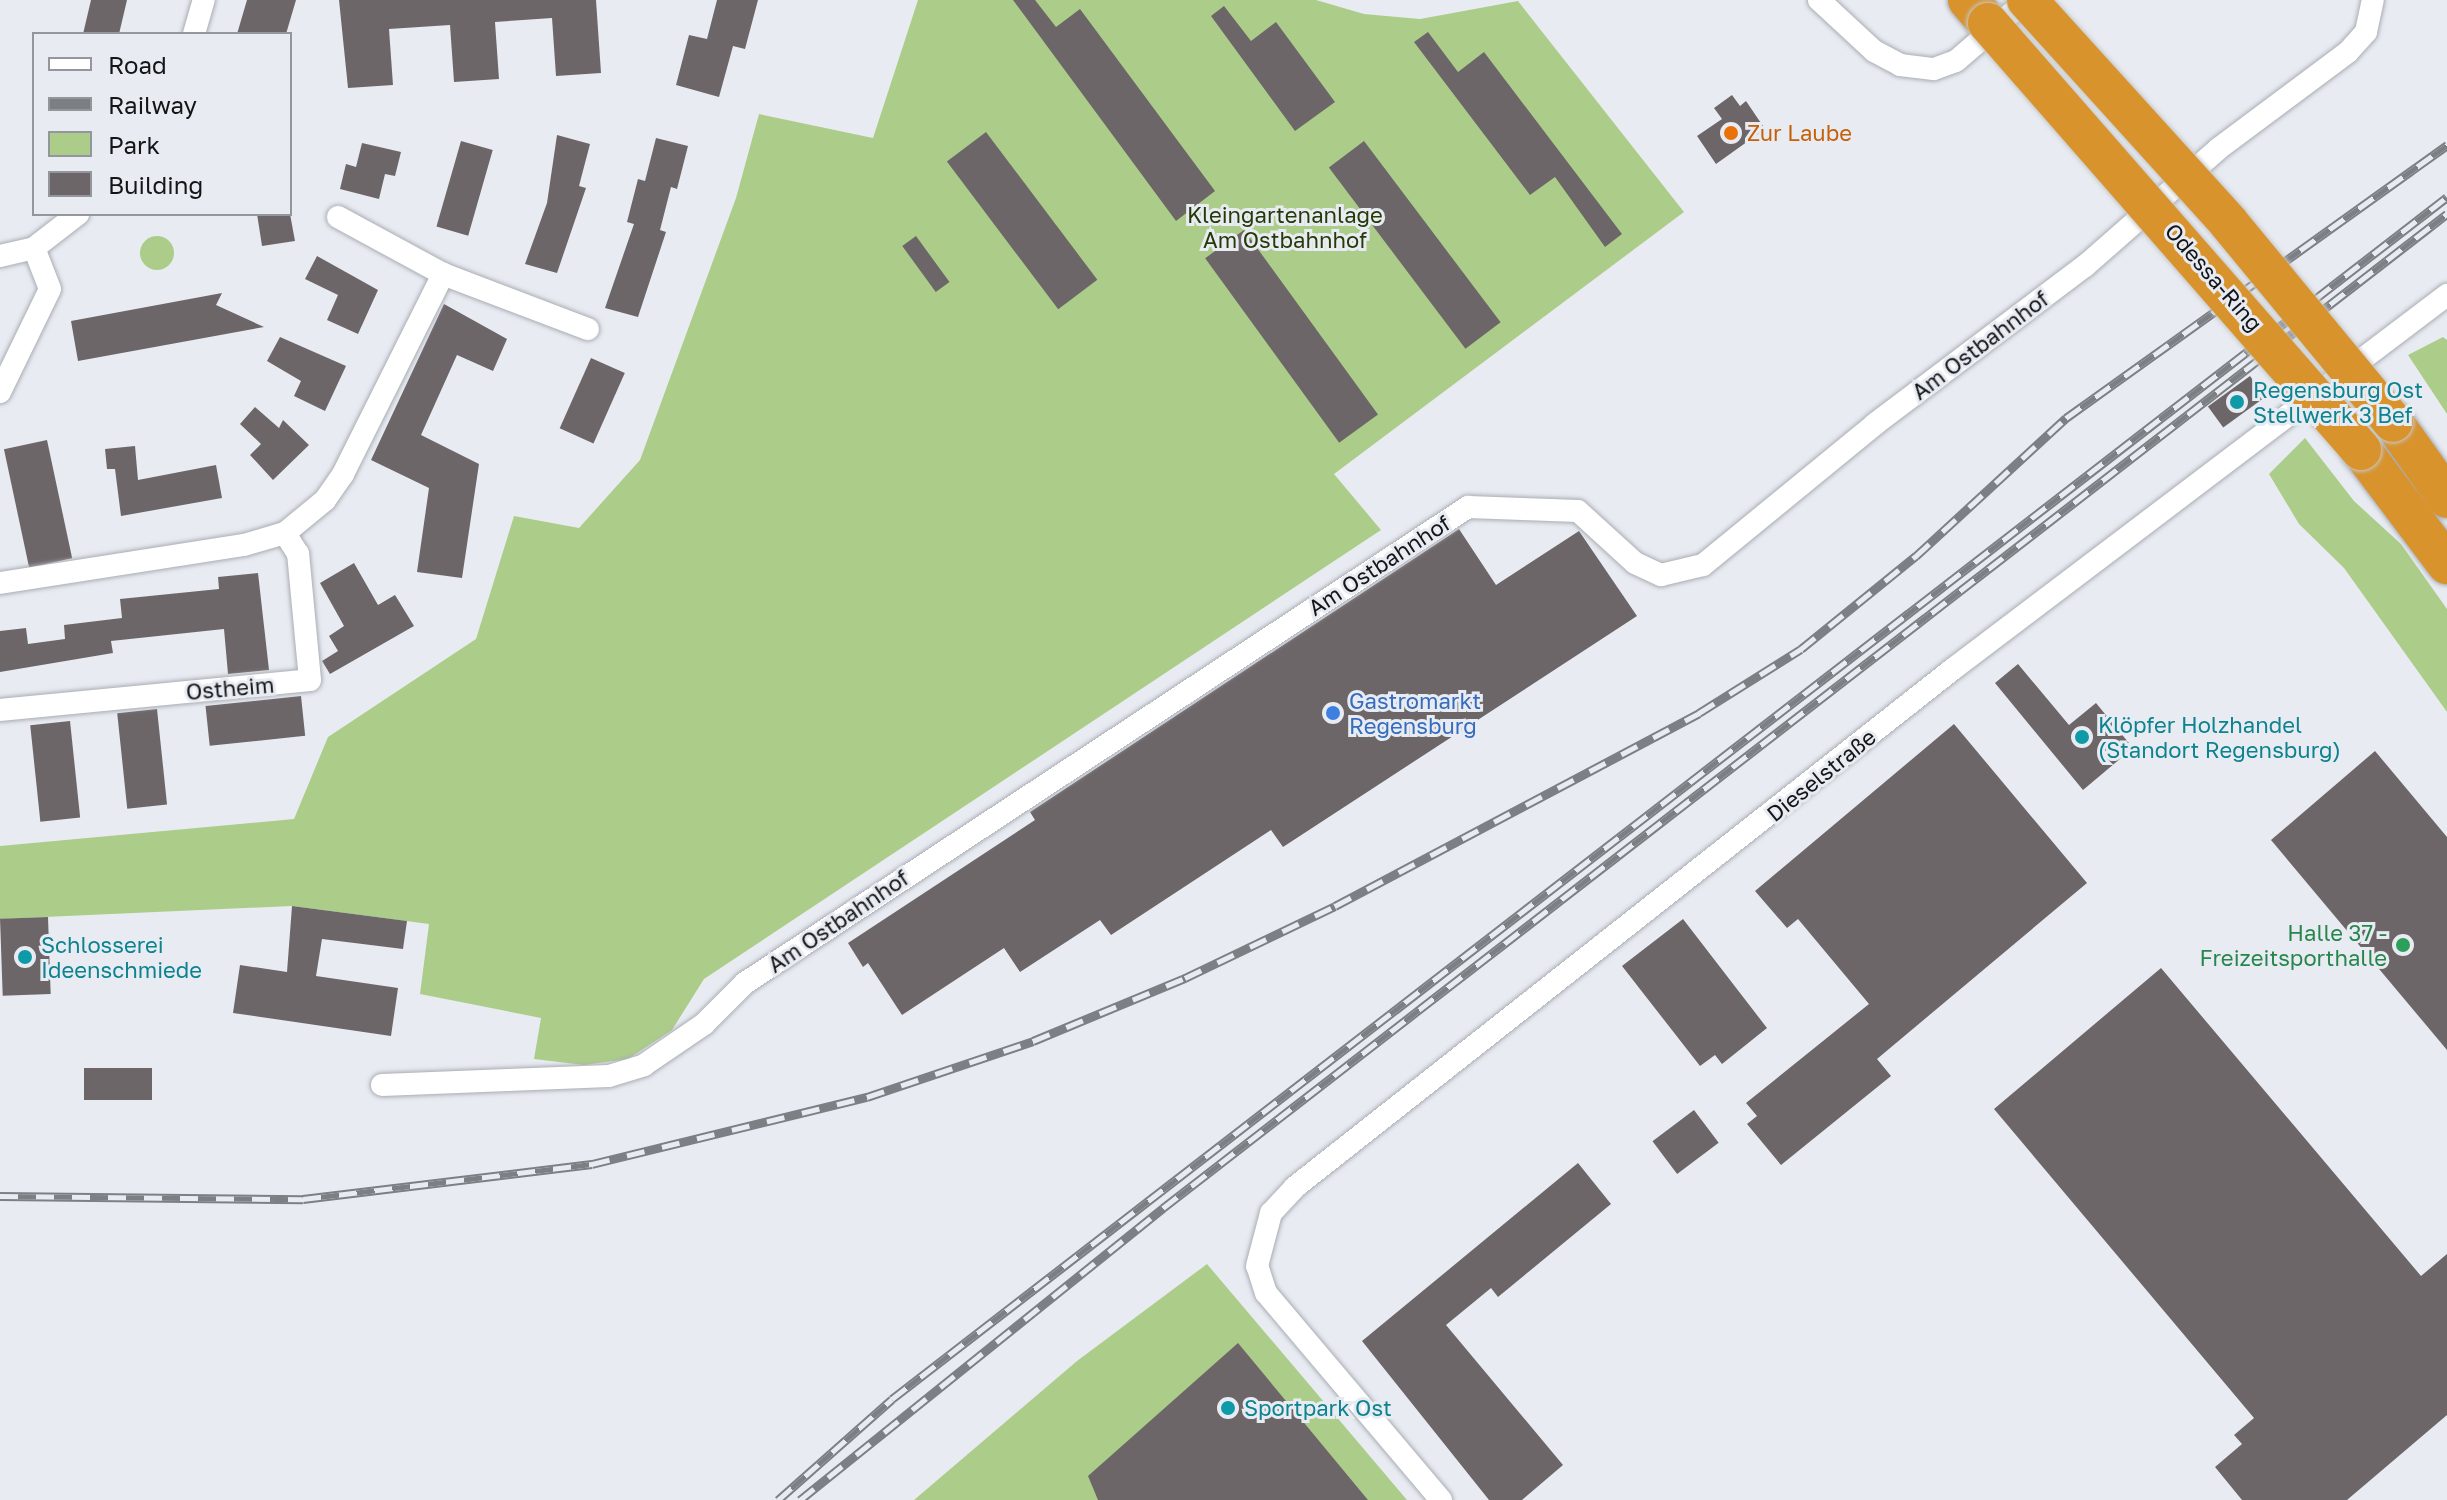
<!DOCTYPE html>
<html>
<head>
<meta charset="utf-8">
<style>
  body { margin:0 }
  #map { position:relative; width:2447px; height:1500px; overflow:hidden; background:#e8ecf2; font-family:"Golos Text",sans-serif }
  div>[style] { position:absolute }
  .green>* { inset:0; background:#accd8a }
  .round { border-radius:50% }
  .building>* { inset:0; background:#6d6669; transform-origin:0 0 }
  .roads { filter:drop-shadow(0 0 2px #a9adb3) drop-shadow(0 0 2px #a9adb3) }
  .street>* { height:22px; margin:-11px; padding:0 11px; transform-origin:11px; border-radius:11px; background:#fff }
  .highway>* { height:40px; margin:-20px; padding:0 20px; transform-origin:20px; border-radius:20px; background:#d8932d }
  .rail>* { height:9px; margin-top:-4.5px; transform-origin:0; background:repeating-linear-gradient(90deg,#e8ecf2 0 18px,#7c7f83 0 36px); box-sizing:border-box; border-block:2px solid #7c7f83 }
  .bridges { filter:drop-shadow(0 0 2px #c6c7c7) drop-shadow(0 0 2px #c6c7c7) }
  .highway-bridge>* { height:40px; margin:-20px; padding:0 20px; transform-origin:20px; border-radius:20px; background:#d8932d }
  .dots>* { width:22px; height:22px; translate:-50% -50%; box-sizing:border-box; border:4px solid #e8ecf2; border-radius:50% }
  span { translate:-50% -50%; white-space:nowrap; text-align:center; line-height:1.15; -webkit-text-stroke:6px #e8ecf2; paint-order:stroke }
  .food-label { font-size:22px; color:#c56008 }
  .left { translate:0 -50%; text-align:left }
  .park-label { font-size:22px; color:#263a08 }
  .street-label { font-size:22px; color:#131517 }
  .culture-label { font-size:22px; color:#0d838f }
  .shop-label { font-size:22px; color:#366cbe }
  .leisure-label { font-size:22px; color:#27864d }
  .right { translate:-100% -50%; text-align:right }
  .legend { position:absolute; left:32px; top:32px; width:260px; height:184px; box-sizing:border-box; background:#e8ecf2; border:2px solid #93969a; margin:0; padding:10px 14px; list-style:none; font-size:24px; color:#131517 }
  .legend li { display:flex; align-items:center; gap:16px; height:40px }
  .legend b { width:40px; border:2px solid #93969a }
</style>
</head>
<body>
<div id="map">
  <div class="green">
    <div style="clip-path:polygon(918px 0,1316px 0,1364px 14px,1420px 19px,1518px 1px,1684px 212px,1334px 474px,1381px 530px,704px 979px,672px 1030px,628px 1059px,584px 1065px,534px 1059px,541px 1018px,420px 994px,429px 924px,292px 906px,0 919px,0 846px,294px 819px,328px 737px,476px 639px,514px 516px,579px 528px,640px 460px,736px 198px,759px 114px,873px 138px)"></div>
    <div class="round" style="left:140px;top:236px;width:34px;height:34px"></div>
    <div style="clip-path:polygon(2443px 337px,2447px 340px,2447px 414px,2408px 355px)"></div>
    <div style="clip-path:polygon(2305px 438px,2354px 501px,2401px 544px,2447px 609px,2447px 712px,2344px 568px,2299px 524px,2269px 474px)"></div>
    <div style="clip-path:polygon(1207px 1264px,1407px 1500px,914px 1500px,1077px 1361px)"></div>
  </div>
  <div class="building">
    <div style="clip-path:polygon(91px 0,127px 0,119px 34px,83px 34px)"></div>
    <div style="clip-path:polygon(247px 0,296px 0,286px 34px,237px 34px)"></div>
    <div style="clip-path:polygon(339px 0,596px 0,601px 73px,556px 76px,552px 18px,495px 22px,499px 79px,454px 82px,450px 25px,389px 29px,393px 85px,348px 88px)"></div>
    <div style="clip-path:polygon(717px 0,758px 0,745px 49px,733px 46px,719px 97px,676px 85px,689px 35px,707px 39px)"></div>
    <div style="clip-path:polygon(1013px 0,1035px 0,1056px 27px,1080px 9px,1215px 191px,1176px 221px)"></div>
    <div style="clip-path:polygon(1224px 6px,1251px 41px,1276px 22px,1335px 102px,1295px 131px,1211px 16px)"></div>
    <div style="clip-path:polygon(1428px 32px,1458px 72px,1484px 52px,1622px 234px,1605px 247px,1555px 177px,1530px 195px,1414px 42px)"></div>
    <div style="clip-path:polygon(1732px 95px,1740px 106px,1746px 101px,1765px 129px,1716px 164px,1697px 136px,1722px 119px,1714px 108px)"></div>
    <div style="left:986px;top:132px;width:185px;height:49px;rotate:53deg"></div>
    <div style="clip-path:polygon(557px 135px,590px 144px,579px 186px,586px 188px,557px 273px,525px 264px,547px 203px)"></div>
    <div style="clip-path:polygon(656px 138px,688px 146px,677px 189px,671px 187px,660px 230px,666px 232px,638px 317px,605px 308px,634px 224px,627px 222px,638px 179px,645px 181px)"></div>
    <div style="left:461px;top:141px;width:33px;height:89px;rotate:16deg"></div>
    <div style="left:1364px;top:141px;width:227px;height:44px;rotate:53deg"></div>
    <div style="clip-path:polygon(362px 143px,401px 152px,395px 176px,385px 174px,379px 199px,340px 189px,346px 164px,356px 167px)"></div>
    <div style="clip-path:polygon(257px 214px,290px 214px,295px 241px,262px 246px)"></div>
    <div style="left:1244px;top:230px;width:228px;height:48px;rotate:54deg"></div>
    <div style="left:916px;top:236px;width:57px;height:17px;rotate:54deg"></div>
    <div style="clip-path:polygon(317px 256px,378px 290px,358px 334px,327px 320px,338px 295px,305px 279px)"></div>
    <div style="clip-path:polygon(222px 293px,216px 305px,264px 327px,78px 361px,71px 321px)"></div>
    <div style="clip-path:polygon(444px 304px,507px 339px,493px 371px,457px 355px,421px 435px,479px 464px,462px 578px,417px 572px,429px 488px,371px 460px)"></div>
    <div style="clip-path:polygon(280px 337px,346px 366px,325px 411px,294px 396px,301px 381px,267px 361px)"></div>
    <div style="left:591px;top:358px;width:37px;height:77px;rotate:24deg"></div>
    <div style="left:2250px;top:376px;width:26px;height:52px;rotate:54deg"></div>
    <div style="clip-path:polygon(255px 407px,279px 428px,283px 420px,309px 445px,273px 480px,250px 455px,261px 444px,240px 424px)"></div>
    <div style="left:47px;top:440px;width:121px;height:44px;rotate:78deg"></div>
    <div style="clip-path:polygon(135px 446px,138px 480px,216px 465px,222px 498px,121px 516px,115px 469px,107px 469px,105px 449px)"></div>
    <div style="clip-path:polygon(1459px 529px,1496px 585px,1579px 531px,1637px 616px,1283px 847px,1271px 830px,1111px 935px,1100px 920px,1020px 972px,1004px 948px,902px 1015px,868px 963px,863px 967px,848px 943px,1035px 820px,1030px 812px)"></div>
    <div style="clip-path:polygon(354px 563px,378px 605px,395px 595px,414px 626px,330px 674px,322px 661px,338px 651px,329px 636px,344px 626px,320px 583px)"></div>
    <div style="clip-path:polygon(258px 573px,269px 670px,228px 674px,224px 629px,111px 641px,113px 653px,0 672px,0 631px,26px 628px,28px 644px,65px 639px,64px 625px,122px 618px,120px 599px,219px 589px,218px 577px)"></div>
    <div style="clip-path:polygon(2018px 664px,2069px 725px,2096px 703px,2133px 748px,2083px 790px,1995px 683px)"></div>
    <div style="left:301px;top:696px;width:40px;height:96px;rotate:84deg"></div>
    <div style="left:157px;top:709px;width:96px;height:40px;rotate:84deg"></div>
    <div style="left:70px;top:721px;width:97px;height:40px;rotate:84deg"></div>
    <div style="clip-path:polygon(1954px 724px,2087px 883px,1877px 1059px,1891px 1076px,1781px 1165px,1747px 1124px,1757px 1116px,1746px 1103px,1869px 1004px,1798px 919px,1787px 928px,1755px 891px)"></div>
    <div style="clip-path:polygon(2375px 751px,2447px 837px,2447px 1050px,2271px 840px)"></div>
    <div style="clip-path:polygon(292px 906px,407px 921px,403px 949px,322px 939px,316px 976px,398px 988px,391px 1036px,233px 1013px,240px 965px,287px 972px)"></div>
    <div style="left:48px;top:917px;width:77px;height:48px;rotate:88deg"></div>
    <div style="clip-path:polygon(1683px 919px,1767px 1028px,1722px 1064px,1715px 1055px,1700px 1066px,1622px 966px)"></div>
    <div style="clip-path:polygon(2161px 968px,2421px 1276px,2447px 1254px,2447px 1415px,2347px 1500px,2242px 1500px,2215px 1467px,2242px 1444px,2234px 1435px,2254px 1418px,1994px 1109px)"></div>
    <div style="left:84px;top:1068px;width:68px;height:32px"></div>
    <div style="left:1694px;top:1110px;width:41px;height:52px;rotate:53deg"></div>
    <div style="clip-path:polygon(1578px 1163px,1611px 1204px,1498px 1297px,1491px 1288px,1446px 1325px,1563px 1465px,1522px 1500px,1489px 1500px,1362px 1341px)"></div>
    <div style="clip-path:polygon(1238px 1343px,1368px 1500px,1098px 1500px,1088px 1476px)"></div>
  </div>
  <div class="roads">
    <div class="street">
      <div style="left:1819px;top:0;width:75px;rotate:42.8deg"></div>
      <div style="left:1874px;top:51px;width:30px;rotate:28deg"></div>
      <div style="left:1900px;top:65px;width:34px;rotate:7deg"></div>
      <div style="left:1934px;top:69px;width:23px;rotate:-20deg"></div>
      <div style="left:1956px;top:61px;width:94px;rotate:-40.7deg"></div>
      <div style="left:194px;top:34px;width:35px;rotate:-74deg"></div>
      <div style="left:338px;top:217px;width:119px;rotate:28.5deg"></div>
      <div style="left:443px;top:274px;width:155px;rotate:20.8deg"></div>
      <div style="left:0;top:256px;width:35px;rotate:-13deg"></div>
      <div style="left:34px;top:248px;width:56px;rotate:-37.7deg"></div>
      <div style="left:0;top:392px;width:114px;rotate:-64.1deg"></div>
      <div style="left:50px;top:289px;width:44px;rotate:-111.3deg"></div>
      <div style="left:0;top:583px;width:247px;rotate:-8.9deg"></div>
      <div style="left:244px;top:545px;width:43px;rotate:-16.3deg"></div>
      <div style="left:285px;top:533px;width:52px;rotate:-39.5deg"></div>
      <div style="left:325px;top:500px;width:32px;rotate:-55deg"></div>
      <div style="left:343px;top:474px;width:224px;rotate:-63.4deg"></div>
      <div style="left:0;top:710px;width:311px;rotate:-5.5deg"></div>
      <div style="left:310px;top:680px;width:127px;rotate:-95.4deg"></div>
      <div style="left:298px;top:554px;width:25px;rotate:-122deg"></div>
      <div style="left:382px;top:1085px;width:227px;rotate:-2.3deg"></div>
      <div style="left:609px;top:1076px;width:37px;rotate:-17deg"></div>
      <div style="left:644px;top:1065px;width:73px;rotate:-34.3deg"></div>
      <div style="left:704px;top:1024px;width:58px;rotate:-45deg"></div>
      <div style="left:745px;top:983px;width:866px;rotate:-33.36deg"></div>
      <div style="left:1468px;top:507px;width:110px;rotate:2.1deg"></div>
      <div style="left:1578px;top:511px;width:77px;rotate:42.4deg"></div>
      <div style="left:1635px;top:563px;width:29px;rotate:25deg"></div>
      <div style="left:1661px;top:575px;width:43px;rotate:-13.4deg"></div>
      <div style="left:1703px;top:565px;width:222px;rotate:-39.3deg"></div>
      <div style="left:1875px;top:424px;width:263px;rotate:-37deg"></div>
      <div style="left:2085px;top:266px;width:177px;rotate:-41.3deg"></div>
      <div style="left:2218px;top:149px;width:162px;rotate:-36.7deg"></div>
      <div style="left:2348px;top:52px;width:27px;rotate:-48deg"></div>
      <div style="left:2366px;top:32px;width:33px;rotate:-78deg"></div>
      <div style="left:1441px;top:1500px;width:271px;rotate:-130.2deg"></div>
      <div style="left:1266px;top:1293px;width:28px;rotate:-108deg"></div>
      <div style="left:1257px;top:1266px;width:55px;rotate:-75.2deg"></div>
      <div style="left:1271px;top:1213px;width:35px;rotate:-47deg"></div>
      <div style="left:1295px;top:1187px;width:837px;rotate:-38.21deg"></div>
      <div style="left:1953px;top:669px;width:620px;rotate:-37.13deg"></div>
    </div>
    <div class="highway">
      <div style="left:1968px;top:0;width:30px;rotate:49deg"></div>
      <div style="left:2393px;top:422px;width:93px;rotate:54.6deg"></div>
      <div style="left:2361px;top:450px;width:143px;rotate:53deg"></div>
    </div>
  </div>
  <div class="rail">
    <div style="left:0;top:1196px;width:303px;rotate:0.6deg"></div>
    <div style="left:303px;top:1199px;width:291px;rotate:-6.9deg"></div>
    <div style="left:592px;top:1164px;width:283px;rotate:-13.7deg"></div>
    <div style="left:867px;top:1097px;width:175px;rotate:-18.6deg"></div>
    <div style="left:1033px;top:1041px;width:165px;rotate:-22.5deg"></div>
    <div style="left:1185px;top:978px;width:166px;rotate:-25.6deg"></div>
    <div style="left:1335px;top:906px;width:412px;rotate:-27.9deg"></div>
    <div style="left:1699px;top:713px;width:120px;rotate:-32.1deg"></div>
    <div style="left:1801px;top:649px;width:148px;rotate:-39deg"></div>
    <div style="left:1916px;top:556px;width:204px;rotate:-42.6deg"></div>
    <div style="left:2066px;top:418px;width:469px;rotate:-35.6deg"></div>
    <div style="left:778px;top:1500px;width:152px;rotate:-41.5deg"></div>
    <div style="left:892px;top:1399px;width:1965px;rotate:-37.7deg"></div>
    <div style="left:800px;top:1500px;width:466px;rotate:-38.8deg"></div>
    <div style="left:1163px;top:1208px;width:1624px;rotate:-37.75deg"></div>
  </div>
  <div class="bridges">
    <div class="highway-bridge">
      <div style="left:2027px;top:0;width:299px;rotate:47.8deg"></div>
      <div style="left:2228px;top:222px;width:259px;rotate:50.5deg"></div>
      <div style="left:1988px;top:23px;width:567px;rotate:48.86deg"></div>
    </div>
  </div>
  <div class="dots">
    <div style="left:1731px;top:133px;background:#e8710a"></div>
    <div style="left:2237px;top:402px;background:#0f9aa8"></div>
    <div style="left:1333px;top:713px;background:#3f7fe0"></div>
    <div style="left:2082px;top:737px;background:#0f9aa8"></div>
    <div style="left:2403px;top:945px;background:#2e9e5b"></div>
    <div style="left:25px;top:957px;background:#0f9aa8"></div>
    <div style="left:1228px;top:1408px;background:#0f9aa8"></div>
  </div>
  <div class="food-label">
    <span class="left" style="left:1747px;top:133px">Zur Laube</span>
  </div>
  <div class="park-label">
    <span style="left:1285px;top:227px">Kleingartenanlage<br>Am Ostbahnhof</span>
  </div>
  <div class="street-label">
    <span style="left:2214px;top:277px;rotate:49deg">Odessa-Ring</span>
    <span style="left:1980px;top:345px;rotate:-37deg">Am Ostbahnhof</span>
    <span style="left:1379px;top:565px;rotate:-33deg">Am Ostbahnhof</span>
    <span style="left:230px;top:688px;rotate:-5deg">Ostheim</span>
    <span style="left:1821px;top:775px;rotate:-39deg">Dieselstraße</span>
    <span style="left:838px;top:921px;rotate:-34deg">Am Ostbahnhof</span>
  </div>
  <div class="culture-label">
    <span class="left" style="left:2253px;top:402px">Regensburg Ost<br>Stellwerk 3 Bef</span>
    <span class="left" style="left:2098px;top:737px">Klöpfer Holzhandel<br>(Standort Regensburg)</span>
    <span class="left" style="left:41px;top:957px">Schlosserei<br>Ideenschmiede</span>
    <span class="left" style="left:1244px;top:1408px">Sportpark Ost</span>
  </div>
  <div class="shop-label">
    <span class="left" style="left:1349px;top:713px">Gastromarkt<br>Regensburg</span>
  </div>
  <div class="leisure-label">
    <span class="right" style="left:2387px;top:945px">Halle 37 -<br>Freizeitsporthalle</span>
  </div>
  <ul class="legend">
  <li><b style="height:10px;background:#fff"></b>Road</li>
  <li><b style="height:10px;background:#7c7f83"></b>Railway</li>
  <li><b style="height:22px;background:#accd8a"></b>Park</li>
  <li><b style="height:22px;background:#6d6669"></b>Building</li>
  </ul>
</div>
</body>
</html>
